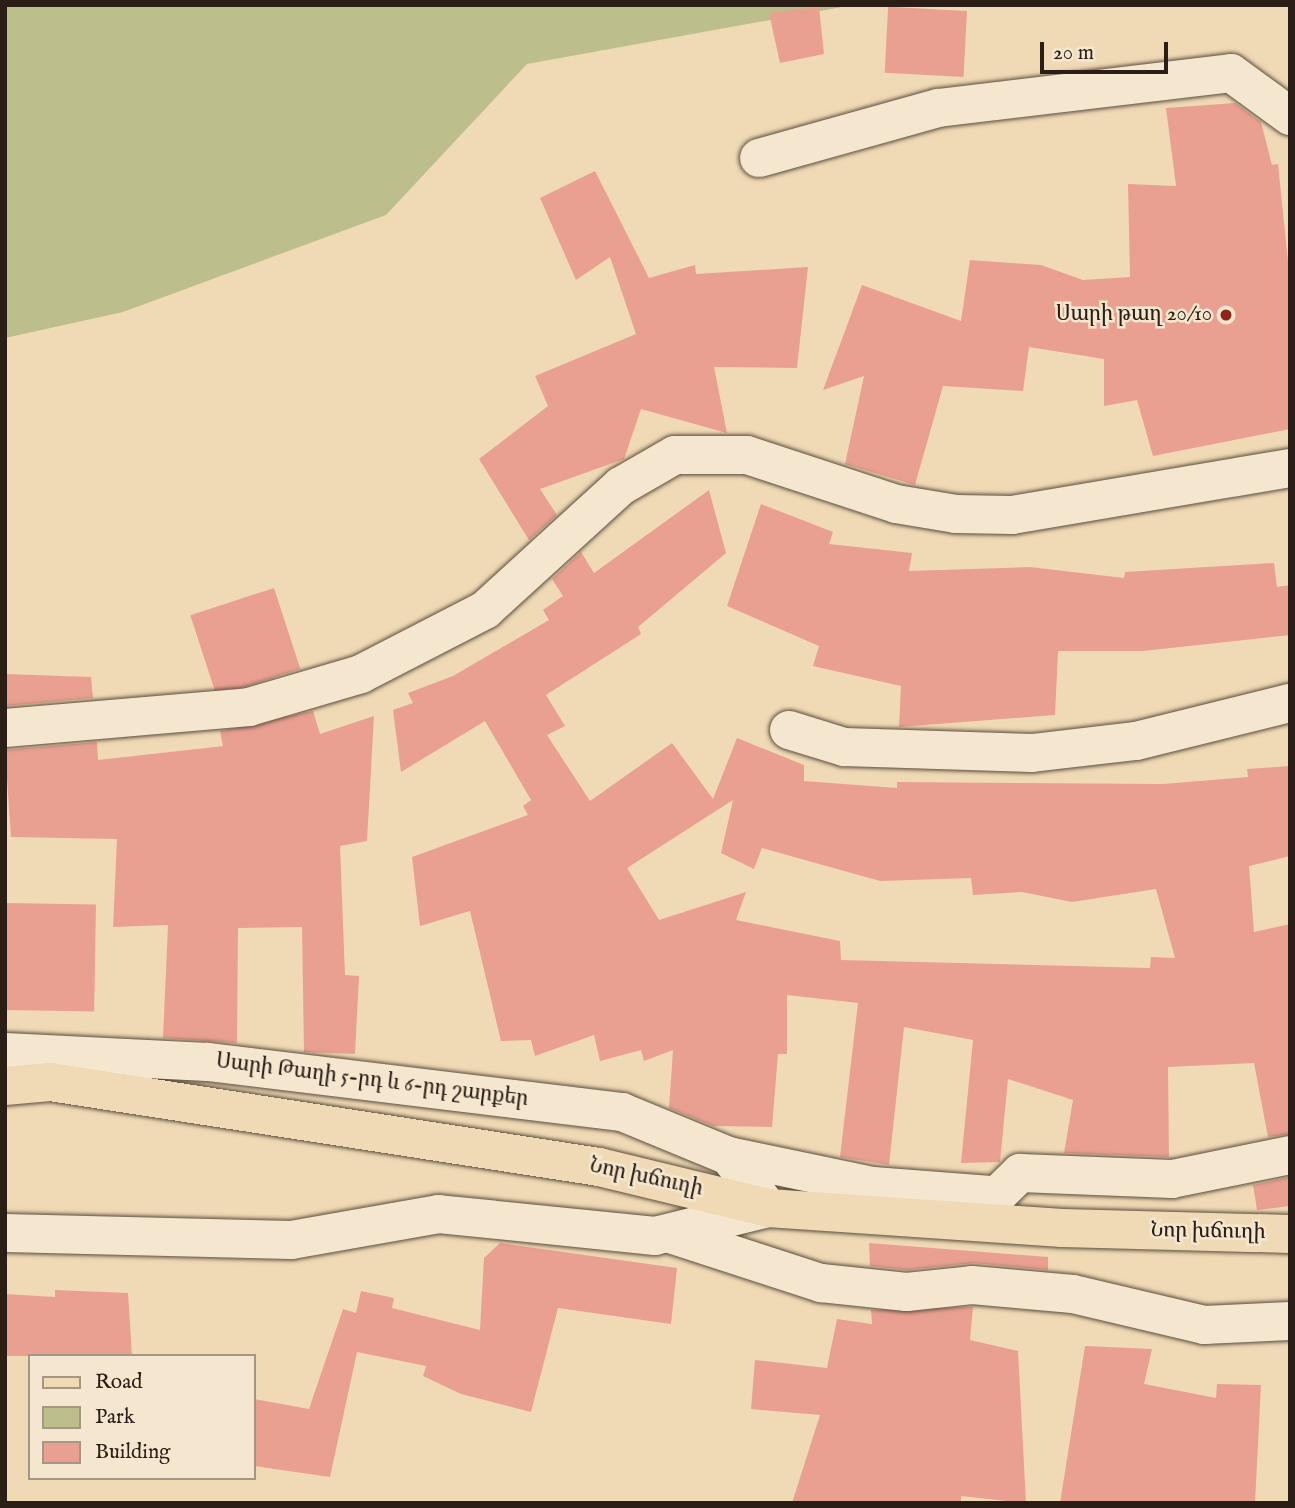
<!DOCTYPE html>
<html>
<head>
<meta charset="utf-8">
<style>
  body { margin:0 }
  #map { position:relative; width:1295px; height:1508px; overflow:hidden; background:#f0dab5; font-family:"IM FELL English","Noto Serif Armenian",serif }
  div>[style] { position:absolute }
  .green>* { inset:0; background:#bcbe8b }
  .building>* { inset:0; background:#e9a091; transform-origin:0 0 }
  .roads { filter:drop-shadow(0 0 2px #5c4d3e) drop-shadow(0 0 2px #5c4d3e) }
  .minor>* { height:38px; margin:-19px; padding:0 19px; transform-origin:19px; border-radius:19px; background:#f5e7cf }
  .major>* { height:38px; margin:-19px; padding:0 19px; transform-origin:19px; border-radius:19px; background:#f0dab5 }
  .dots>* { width:19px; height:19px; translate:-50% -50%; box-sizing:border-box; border:4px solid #f5e7cf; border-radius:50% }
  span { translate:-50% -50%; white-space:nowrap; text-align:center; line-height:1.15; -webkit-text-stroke:5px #f5e7cf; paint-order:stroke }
  .poi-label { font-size:21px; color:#2a1e16 }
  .right { translate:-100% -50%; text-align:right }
  .street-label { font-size:21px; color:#2a1e16 }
  .frame { position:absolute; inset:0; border:7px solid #2a1e16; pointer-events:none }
  .legend { position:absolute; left:28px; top:1354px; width:228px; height:126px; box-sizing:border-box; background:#f5e7cf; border:2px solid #a49785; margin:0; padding:9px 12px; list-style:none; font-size:21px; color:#2a1e16 }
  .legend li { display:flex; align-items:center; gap:14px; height:35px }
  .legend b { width:35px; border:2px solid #a49785 }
  .scale { position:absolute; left:1040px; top:42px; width:128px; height:32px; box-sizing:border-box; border:4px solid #2a1e16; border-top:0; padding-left:9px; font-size:21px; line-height:24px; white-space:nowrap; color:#2a1e16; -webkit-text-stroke:5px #f5e7cf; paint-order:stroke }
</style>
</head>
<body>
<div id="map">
  <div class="green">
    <div style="clip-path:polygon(5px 5px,853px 5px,527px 64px,386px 215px,123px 312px,5px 338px)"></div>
  </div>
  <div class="building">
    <div style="clip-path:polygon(819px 7px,824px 54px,780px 63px,769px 13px)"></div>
    <div style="left:967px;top:11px;width:66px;height:79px;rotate:93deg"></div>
    <div style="clip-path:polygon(1235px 103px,1261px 122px,1272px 165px,1278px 164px,1290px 281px,1290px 429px,1153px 456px,1137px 400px,1104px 406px,1104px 359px,1029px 347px,1023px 391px,943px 386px,915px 485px,845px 464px,864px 376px,823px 390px,862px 285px,961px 321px,970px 260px,1041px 265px,1083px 280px,1130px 277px,1128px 184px,1176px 186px,1166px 108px)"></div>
    <div style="clip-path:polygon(595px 171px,649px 278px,695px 265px,696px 274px,808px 267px,797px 368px,714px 367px,727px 433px,641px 409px,624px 459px,540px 489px,557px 515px,529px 540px,479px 459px,548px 406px,535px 376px,636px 334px,610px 257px,576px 280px,540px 198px)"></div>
    <div style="clip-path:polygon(evenodd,709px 490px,726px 553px,638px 627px,641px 634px,546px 695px,565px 726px,547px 735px,590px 801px,672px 743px,713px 799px,737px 738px,804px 765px,804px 781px,897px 788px,897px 782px,1163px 784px,1248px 777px,1247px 769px,1290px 766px,1290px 856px,1249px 866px,1254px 932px,1290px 924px,1290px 1134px,1268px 1137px,1254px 1063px,1168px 1067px,1169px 1157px,1064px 1153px,1073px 1100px,1008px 1079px,1000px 1162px,961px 1163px,973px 1040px,904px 1027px,889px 1165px,840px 1157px,858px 1003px,787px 995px,787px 1054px,778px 1054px,772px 1127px,713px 1126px,669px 1108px,673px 1050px,644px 1061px,641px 1050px,600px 1061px,594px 1035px,535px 1056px,531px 1040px,501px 1041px,470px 911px,420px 926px,412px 857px,528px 815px,523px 806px,531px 800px,485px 721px,401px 772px,393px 710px,413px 703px,408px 693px,453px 676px,549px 620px,543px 610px,563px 596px,552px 579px,581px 552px,594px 573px,709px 490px,733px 800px,721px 853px,754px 869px,762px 848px,880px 881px,971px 878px,973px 895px,1022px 892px,1072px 902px,1156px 889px,1175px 958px,1151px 957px,1150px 968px,841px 960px,840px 941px,736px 920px,746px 892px,659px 920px,627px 868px,733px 800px)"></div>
    <div style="clip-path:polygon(761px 504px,833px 532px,829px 544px,912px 553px,909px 571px,1030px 567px,1124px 578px,1125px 572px,1274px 563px,1277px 587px,1290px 585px,1290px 635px,1143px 651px,1058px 651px,1055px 715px,899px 727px,901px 686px,813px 666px,819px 646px,727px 606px)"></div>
    <div style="left:274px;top:588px;width:85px;height:88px;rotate:72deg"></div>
    <div style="clip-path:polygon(5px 674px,91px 677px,93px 698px,5px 706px)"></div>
    <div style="clip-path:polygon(313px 711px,320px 734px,374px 716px,367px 841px,340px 846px,345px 975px,359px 976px,355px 1054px,304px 1052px,302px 927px,238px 928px,237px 1043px,163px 1038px,168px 925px,113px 927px,117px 839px,11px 837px,5px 750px,97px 742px,98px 760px,215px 747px,223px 746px,220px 731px)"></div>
    <div style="left:5px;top:903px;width:91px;height:107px;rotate:1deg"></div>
    <div style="clip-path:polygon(1290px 1177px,1290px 1206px,1257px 1210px,1253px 1185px)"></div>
    <div style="clip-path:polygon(500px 1243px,677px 1268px,671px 1324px,558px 1308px,531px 1412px,461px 1394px,423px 1376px,426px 1366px,357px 1352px,330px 1477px,254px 1466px,254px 1399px,309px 1409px,343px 1309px,356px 1313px,361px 1291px,394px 1298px,392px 1308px,480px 1330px,484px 1258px)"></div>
    <div style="clip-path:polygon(869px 1243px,1048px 1257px,1048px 1270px,974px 1263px,907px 1270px,870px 1266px)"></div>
    <div style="clip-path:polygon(55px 1290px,128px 1293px,132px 1356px,5px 1356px,5px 1294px,55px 1297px)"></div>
    <div style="clip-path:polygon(973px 1307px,970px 1340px,1018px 1351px,1026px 1503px,961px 1496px,961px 1503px,792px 1503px,820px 1415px,751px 1409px,755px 1360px,827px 1368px,837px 1319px,872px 1324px,871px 1310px)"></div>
    <div style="clip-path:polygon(1085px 1346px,1152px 1349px,1144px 1384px,1216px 1398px,1217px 1384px,1261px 1385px,1255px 1503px,1060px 1503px)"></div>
  </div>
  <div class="roads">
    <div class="minor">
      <div style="left:759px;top:158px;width:186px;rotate:-15.6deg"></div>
      <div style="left:938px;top:108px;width:295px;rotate:-6.8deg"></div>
      <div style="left:1231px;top:73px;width:73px;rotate:36.1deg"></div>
      <div style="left:5px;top:728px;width:245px;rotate:-4.9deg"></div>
      <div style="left:249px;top:707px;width:117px;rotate:-16.4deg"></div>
      <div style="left:361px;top:674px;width:140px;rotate:-27.3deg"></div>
      <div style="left:485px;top:610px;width:184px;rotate:-42.4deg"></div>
      <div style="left:621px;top:486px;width:62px;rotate:-29.9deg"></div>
      <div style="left:675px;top:455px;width:72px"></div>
      <div style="left:747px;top:455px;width:157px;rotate:18.2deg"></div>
      <div style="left:896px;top:504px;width:61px;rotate:9.5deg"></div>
      <div style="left:956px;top:514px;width:56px;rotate:1deg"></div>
      <div style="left:1012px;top:515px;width:282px;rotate:-9.6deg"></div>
      <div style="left:789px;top:730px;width:58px;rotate:17.2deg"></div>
      <div style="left:844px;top:747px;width:188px;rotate:1.8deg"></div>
      <div style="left:1032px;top:753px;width:105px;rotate:-6.6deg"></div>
      <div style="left:1136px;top:741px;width:159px;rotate:-13.9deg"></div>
      <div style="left:5px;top:1052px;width:203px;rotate:2.8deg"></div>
      <div style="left:208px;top:1062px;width:417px;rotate:6.9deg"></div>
      <div style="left:622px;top:1112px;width:116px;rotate:22.4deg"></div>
      <div style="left:729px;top:1156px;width:65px;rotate:53.1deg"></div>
      <div style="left:768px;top:1208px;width:116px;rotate:166.1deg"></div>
      <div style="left:655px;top:1236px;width:217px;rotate:-174.2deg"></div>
      <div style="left:439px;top:1214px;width:150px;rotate:170deg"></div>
      <div style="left:291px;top:1240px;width:286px;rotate:-178.6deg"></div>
      <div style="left:729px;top:1156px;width:147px;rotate:11.8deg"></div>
      <div style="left:873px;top:1186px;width:121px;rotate:4.3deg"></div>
      <div style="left:971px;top:1221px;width:69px;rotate:-44.4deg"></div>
      <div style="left:1020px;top:1173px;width:152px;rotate:2.3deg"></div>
      <div style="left:1172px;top:1179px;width:120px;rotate:-11.5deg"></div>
      <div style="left:673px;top:1235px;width:156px;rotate:18deg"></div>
      <div style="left:821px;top:1283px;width:86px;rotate:6deg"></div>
      <div style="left:907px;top:1292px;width:65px;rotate:-6.1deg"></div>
      <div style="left:972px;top:1285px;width:101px;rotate:5.1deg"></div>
      <div style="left:1073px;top:1294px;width:135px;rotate:13.3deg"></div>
      <div style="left:1204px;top:1325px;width:86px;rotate:-2.7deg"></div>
    </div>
    <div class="major">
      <div style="left:5px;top:1086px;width:45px;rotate:-5.1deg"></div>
      <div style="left:50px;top:1082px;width:556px;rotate:8.8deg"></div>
      <div style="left:599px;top:1167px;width:174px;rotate:13.6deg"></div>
      <div style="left:768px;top:1208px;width:295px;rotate:3.9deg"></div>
      <div style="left:1062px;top:1228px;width:228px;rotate:1.5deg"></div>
    </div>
  </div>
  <div class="dots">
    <div style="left:1226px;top:315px;background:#8f2418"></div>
  </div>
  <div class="poi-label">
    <span class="right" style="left:1212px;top:315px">Սարի թաղ 20/10</span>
  </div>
  <div class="street-label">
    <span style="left:372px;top:1081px;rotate:7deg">Սարի Թաղի 5-րդ և 6-րդ շարքեր</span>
    <span style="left:646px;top:1178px;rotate:12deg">Նոր խճուղի</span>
    <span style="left:1208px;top:1232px;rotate:1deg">Նոր խճուղի</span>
  </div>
  <div class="frame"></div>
  <ul class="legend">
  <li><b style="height:9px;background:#f0dab5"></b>Road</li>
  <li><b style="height:19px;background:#bcbe8b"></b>Park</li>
  <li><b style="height:19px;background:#e9a091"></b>Building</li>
  </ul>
  <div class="scale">20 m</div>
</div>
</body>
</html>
